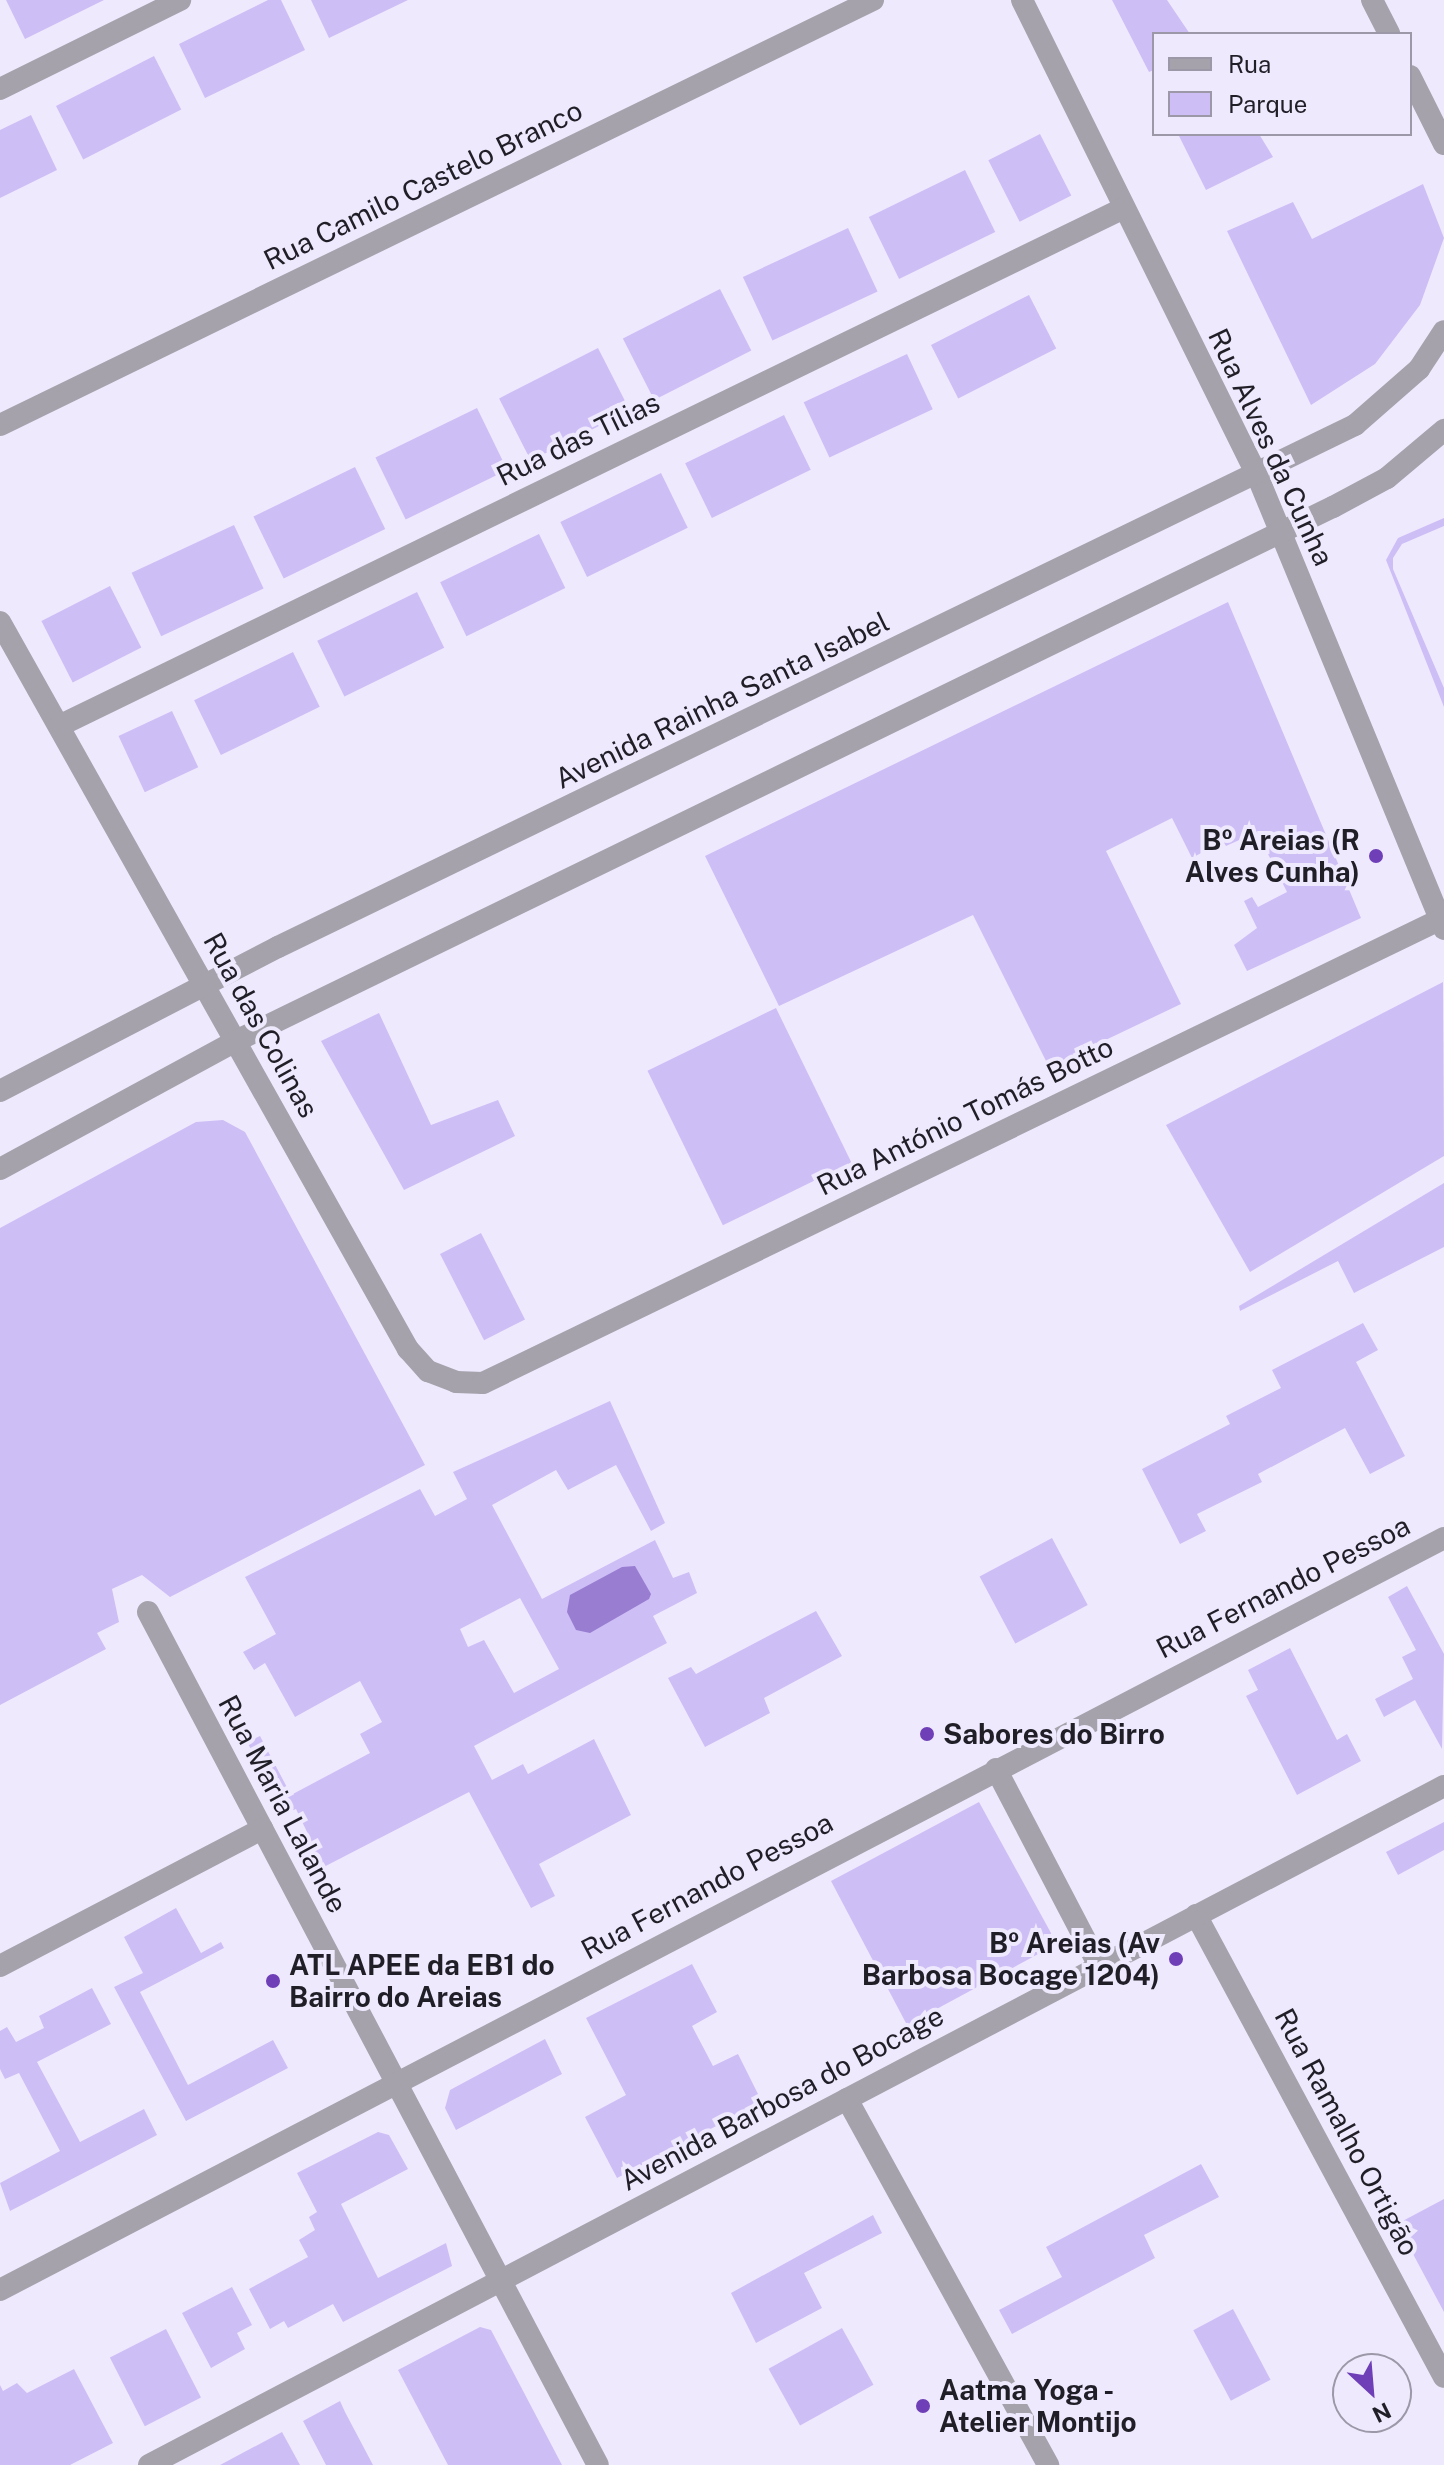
<!DOCTYPE html>
<html>
<head>
<meta charset="utf-8">
<style>
  body { margin:0 }
  #map { position:relative; width:1444px; height:2465px; overflow:hidden; background:#efe9fe; font-family:"Public Sans",sans-serif }
  div>[style] { position:absolute }
  .green>* { inset:0; background:#cebef6; transform-origin:0 0 }
  .water>* { inset:0; background:#987dd1 }
  .minor>* { height:22px; margin:-11px; padding:0 11px; transform-origin:11px; border-radius:11px; background:#a5a2ab }
  .dots>* { width:22px; height:22px; translate:-50% -50%; box-sizing:border-box; border:4px solid #efe9fe; border-radius:50% }
  span { translate:-50% -50%; white-space:nowrap; text-align:center; line-height:1.15; -webkit-text-stroke:8px #efe9fe; paint-order:stroke }
  .street-label { font-size:28px; color:#201e26 }
  .poi-label { font-size:28px; color:#201e26; font-weight:700 }
  .right { translate:-100% -50%; text-align:right }
  .left { translate:0 -50%; text-align:left }
  .legend { position:absolute; left:1152px; top:32px; width:260px; height:104px; box-sizing:border-box; background:#efe9fe; border:2px solid #9c98a8; margin:0; padding:10px 14px; list-style:none; font-size:24px; color:#201e26 }
  .legend li { display:flex; align-items:center; gap:16px; height:40px }
  .legend b { width:40px; border:2px solid #9c98a8 }
  .north { position:absolute; left:1332px; top:2353px; width:80px; height:80px; box-sizing:border-box; background:#efe9fe; border:2px solid #9c98a8; border-radius:50%; rotate:154deg; font-size:22px; font-weight:700; line-height:32px; text-align:center; color:#201e26 }
  .north::after { content:''; display:block; margin:auto; width:28px; height:36px; background:#6e3fb7; clip-path:polygon(50% 0,100% 100%,50% 72%,0 100%) }
</style>
</head>
<body>
<div id="map">
  <div class="green">
    <div style="clip-path:polygon(6px 0,104px 0,25px 39px)"></div>
    <div style="clip-path:polygon(268px 0,281px 0,305px 50px,205px 98px,179px 44px)"></div>
    <div style="clip-path:polygon(311px 0,408px 0,329px 38px)"></div>
    <div style="clip-path:polygon(1112px 0,1167px 0,1190px 34px,1154px 34px,1154px 70px,1149px 72px)"></div>
    <div style="left:154px;top:56px;width:60px;height:110px;rotate:63deg"></div>
    <div style="clip-path:polygon(31px 115px,57px 170px,0 198px,0 130px)"></div>
    <div style="left:1040px;top:134px;width:69px;height:58px;rotate:63deg"></div>
    <div style="clip-path:polygon(1178px 134px,1259px 134px,1273px 157px,1206px 190px)"></div>
    <div style="left:965px;top:170px;width:69px;height:107px;rotate:64deg"></div>
    <div style="clip-path:polygon(1423px 184px,1444px 238px,1420px 305px,1375px 364px,1311px 405px,1227px 231px,1293px 202px,1312px 239px)"></div>
    <div style="left:848px;top:228px;width:70px;height:116px;rotate:65deg"></div>
    <div style="left:720px;top:289px;width:69px;height:109px;rotate:63deg"></div>
    <div style="left:1029px;top:295px;width:60px;height:110px;rotate:63deg"></div>
    <div style="left:598px;top:348px;width:70px;height:111px;rotate:63deg"></div>
    <div style="left:907px;top:354px;width:61px;height:114px;rotate:65deg"></div>
    <div style="left:477px;top:408px;width:69px;height:113px;rotate:64deg"></div>
    <div style="left:784px;top:415px;width:61px;height:110px;rotate:64deg"></div>
    <div style="left:355px;top:467px;width:69px;height:113px;rotate:64deg"></div>
    <div style="left:661px;top:473px;width:61px;height:112px;rotate:64deg"></div>
    <div style="clip-path:polygon(1444px 518px,1444px 526px,1402px 544px,1393px 558px,1393px 569px,1444px 688px,1444px 707px,1386px 560px,1398px 538px)"></div>
    <div style="left:234px;top:525px;width:70px;height:113px;rotate:65deg"></div>
    <div style="left:539px;top:534px;width:60px;height:110px;rotate:64deg"></div>
    <div style="left:110px;top:586px;width:69px;height:77px;rotate:63deg"></div>
    <div style="left:417px;top:592px;width:62px;height:111px;rotate:64deg"></div>
    <div style="clip-path:polygon(1228px 602px,1361px 918px,1247px 971px,1234px 945px,1257px 928px,1244px 901px,1252px 897px,1258px 907px,1287px 892px,1257px 832px,1226px 846px,1223px 841px,1192px 858px,1172px 818px,1106px 851px,1181px 1004px,1049px 1067px,973px 915px,779px 1006px,705px 856px)"></div>
    <div style="left:293px;top:652px;width:61px;height:110px;rotate:64deg"></div>
    <div style="left:172px;top:711px;width:62px;height:59px;rotate:65deg"></div>
    <div style="clip-path:polygon(1443px 982px,1444px 1156px,1250px 1272px,1166px 1125px)"></div>
    <div style="left:776px;top:1008px;width:172px;height:143px;rotate:64deg"></div>
    <div style="clip-path:polygon(379px 1013px,431px 1125px,498px 1100px,515px 1136px,404px 1190px,321px 1041px)"></div>
    <div style="clip-path:polygon(223px 1120px,245px 1132px,425px 1465px,170px 1597px,142px 1575px,112px 1589px,119px 1622px,97px 1633px,106px 1649px,0 1705px,0 1228px,196px 1122px)"></div>
    <div style="clip-path:polygon(1444px 1183px,1444px 1247px,1354px 1293px,1338px 1261px,1240px 1311px,1239px 1306px)"></div>
    <div style="left:481px;top:1233px;width:97px;height:46px;rotate:63deg"></div>
    <div style="clip-path:polygon(1363px 1323px,1378px 1350px,1356px 1362px,1405px 1456px,1370px 1474px,1345px 1428px,1258px 1474px,1262px 1482px,1197px 1514px,1206px 1531px,1180px 1544px,1142px 1469px,1230px 1424px,1226px 1416px,1281px 1388px,1272px 1370px)"></div>
    <div style="clip-path:polygon(evenodd,610px 1401px,665px 1523px,651px 1531px,616px 1465px,568px 1490px,556px 1470px,492px 1505px,542px 1599px,655px 1540px,673px 1578px,689px 1572px,697px 1593px,653px 1616px,667px 1643px,474px 1746px,492px 1780px,523px 1764px,528px 1774px,594px 1739px,631px 1815px,539px 1864px,555px 1896px,531px 1908px,469px 1792px,316px 1871px,298px 1837px,307px 1832px,296px 1809px,286px 1813px,247px 1742px,260px 1736px,291px 1795px,370px 1753px,360px 1734px,382px 1722px,360px 1681px,295px 1717px,265px 1663px,254px 1670px,243px 1652px,276px 1634px,245px 1577px,420px 1489px,435px 1516px,467px 1499px,453px 1472px,610px 1401px,520px 1598px,559px 1669px,514px 1693px,484px 1640px,468px 1647px,460px 1629px,520px 1598px)"></div>
    <div style="left:1052px;top:1538px;width:76px;height:82px;rotate:62deg"></div>
    <div style="clip-path:polygon(1407px 1586px,1444px 1654px,1442px 1749px,1415px 1700px,1384px 1717px,1375px 1699px,1413px 1679px,1402px 1657px,1416px 1650px,1388px 1597px)"></div>
    <div style="clip-path:polygon(816px 1611px,842px 1656px,764px 1698px,770px 1713px,705px 1747px,668px 1678px,691px 1667px,696px 1674px)"></div>
    <div style="clip-path:polygon(1290px 1648px,1337px 1740px,1347px 1734px,1361px 1761px,1297px 1795px,1246px 1696px,1258px 1690px,1248px 1670px)"></div>
    <div style="clip-path:polygon(979px 1802px,1051px 1933px,1053px 1946px,907px 2025px,831px 1881px)"></div>
    <div style="clip-path:polygon(1444px 1822px,1444px 1850px,1398px 1875px,1386px 1852px)"></div>
    <div style="clip-path:polygon(176px 1908px,201px 1953px,221px 1942px,224px 1948px,140px 1992px,188px 2085px,273px 2040px,288px 2068px,186px 2121px,114px 1987px,143px 1973px,124px 1937px)"></div>
    <div style="clip-path:polygon(692px 1964px,717px 2012px,692px 2026px,713px 2066px,738px 2054px,762px 2102px,617px 2178px,585px 2117px,626px 2095px,586px 2018px)"></div>
    <div style="clip-path:polygon(92px 1988px,111px 2024px,37px 2062px,80px 2142px,144px 2109px,157px 2135px,10px 2211px,0 2183px,60px 2151px,19px 2073px,5px 2079px,0 2069px,0 2031px,7px 2027px,16px 2042px,44px 2028px,39px 2016px)"></div>
    <div style="clip-path:polygon(545px 2039px,562px 2074px,456px 2130px,445px 2108px,450px 2090px)"></div>
    <div style="clip-path:polygon(378px 2132px,389px 2135px,408px 2169px,341px 2204px,378px 2278px,446px 2243px,452px 2266px,343px 2322px,333px 2304px,288px 2328px,284px 2321px,270px 2329px,249px 2289px,308px 2257px,299px 2240px,315px 2230px,309px 2217px,317px 2212px,297px 2173px)"></div>
    <div style="clip-path:polygon(1201px 2164px,1219px 2197px,1144px 2235px,1155px 2258px,1012px 2334px,999px 2310px,1062px 2277px,1046px 2247px)"></div>
    <div style="clip-path:polygon(1444px 2199px,1444px 2312px,1397px 2224px)"></div>
    <div style="clip-path:polygon(873px 2215px,882px 2233px,804px 2273px,822px 2308px,756px 2343px,731px 2293px)"></div>
    <div style="clip-path:polygon(232px 2287px,252px 2325px,237px 2333px,245px 2349px,211px 2368px,182px 2313px)"></div>
    <div style="left:1233px;top:2309px;width:80px;height:45px;rotate:62deg"></div>
    <div style="clip-path:polygon(480px 2327px,491px 2330px,562px 2465px,448px 2465px,398px 2370px)"></div>
    <div style="left:842px;top:2328px;width:65px;height:84px;rotate:61deg"></div>
    <div style="left:166px;top:2329px;width:77px;height:63px;rotate:63deg"></div>
    <div style="clip-path:polygon(74px 2369px,113px 2443px,70px 2465px,0 2465px,0 2385px,3px 2391px,17px 2383px,27px 2393px)"></div>
    <div style="clip-path:polygon(340px 2401px,345px 2412px,373px 2465px,326px 2465px,303px 2421px)"></div>
    <div style="clip-path:polygon(282px 2432px,300px 2465px,220px 2465px)"></div>
  </div>
  <div class="water">
    <div style="clip-path:polygon(635px 1566px,651px 1594px,649px 1599px,590px 1633px,576px 1630px,567px 1612px,570px 1595px,622px 1567px)"></div>
  </div>
  <div class="minor">
    <div style="left:1022px;top:0;width:530px;rotate:63.68deg"></div>
    <div style="left:1257px;top:475px;width:491px;rotate:67.6deg"></div>
    <div style="left:1372px;top:0;width:38px;rotate:63deg"></div>
    <div style="left:1410px;top:76px;width:76px;rotate:63.4deg"></div>
    <div style="left:0;top:89px;width:201px;rotate:-26.3deg"></div>
    <div style="left:0;top:425px;width:971px;rotate:-25.96deg"></div>
    <div style="left:0;top:622px;width:834px;rotate:60.7deg"></div>
    <div style="left:408px;top:1349px;width:30px;rotate:48deg"></div>
    <div style="left:428px;top:1371px;width:30px;rotate:21deg"></div>
    <div style="left:456px;top:1382px;width:27px;rotate:2deg"></div>
    <div style="left:483px;top:1383px;width:1062px;rotate:-25.84deg"></div>
    <div style="left:59px;top:726px;width:1184px;rotate:-25.94deg"></div>
    <div style="left:0;top:1091px;width:313px;rotate:-27.4deg"></div>
    <div style="left:278px;top:947px;width:1197px;rotate:-25.86deg"></div>
    <div style="left:1355px;top:425px;width:85px;rotate:-41.2deg"></div>
    <div style="left:1419px;top:369px;width:45px;rotate:-56.7deg"></div>
    <div style="left:0;top:1169px;width:268px;rotate:-28.5deg"></div>
    <div style="left:236px;top:1041px;width:1220px;rotate:-25.96deg"></div>
    <div style="left:1333px;top:507px;width:61px;rotate:-28.2deg"></div>
    <div style="left:1387px;top:478px;width:75px;rotate:-40.1deg"></div>
    <div style="left:148px;top:1612px;width:964px;rotate:62.19deg"></div>
    <div style="left:996px;top:1769px;width:222px;rotate:62.4deg"></div>
    <div style="left:1196px;top:1915px;width:524px;rotate:61.77deg"></div>
    <div style="left:0;top:1966px;width:296px;rotate:-27.6deg"></div>
    <div style="left:847px;top:2099px;width:418px;rotate:61.2deg"></div>
    <div style="left:0;top:2290px;width:1628px;rotate:-27.51deg"></div>
    <div style="left:149px;top:2465px;width:1462px;rotate:-27.67deg"></div>
  </div>
  <div class="dots">
    <div style="left:1376px;top:856px;background:#6e3fb7"></div>
    <div style="left:927px;top:1734px;background:#6e3fb7"></div>
    <div style="left:1176px;top:1959px;background:#6e3fb7"></div>
    <div style="left:273px;top:1981px;background:#6e3fb7"></div>
    <div style="left:923px;top:2406px;background:#6e3fb7"></div>
  </div>
  <div class="street-label">
    <span style="left:423px;top:185px;rotate:-26deg">Rua Camilo Castelo Branco</span>
    <span style="left:578px;top:439px;rotate:-26deg">Rua das Tílias</span>
    <span style="left:1271px;top:447px;rotate:65deg">Rua Alves da Cunha</span>
    <span style="left:722px;top:700px;rotate:-26deg">Avenida Rainha Santa Isabel</span>
    <span style="left:261px;top:1025px;rotate:61deg">Rua das Colinas</span>
    <span style="left:965px;top:1116px;rotate:-26deg">Rua António Tomás Botto</span>
    <span style="left:1283px;top:1587px;rotate:-27deg">Rua Fernando Pessoa</span>
    <span style="left:283px;top:1804px;rotate:62deg">Rua Maria Lalande</span>
    <span style="left:707px;top:1886px;rotate:-28deg">Rua Fernando Pessoa</span>
    <span style="left:782px;top:2098px;rotate:-28deg">Avenida Barbosa do Bocage</span>
    <span style="left:1347px;top:2132px;rotate:62deg">Rua Ramalho Ortigão</span>
  </div>
  <div class="poi-label">
    <span class="right" style="left:1360px;top:856px">Bº Areias (R<br>Alves Cunha)</span>
    <span class="left" style="left:943px;top:1734px">Sabores do Birro</span>
    <span class="right" style="left:1160px;top:1959px">Bº Areias (Av<br>Barbosa Bocage 1204)</span>
    <span class="left" style="left:289px;top:1981px">ATL APEE da EB1 do<br>Bairro do Areias</span>
    <span class="left" style="left:939px;top:2406px">Aatma Yoga -<br>Atelier Montijo</span>
  </div>
  <ul class="legend">
  <li><b style="height:10px;background:#a5a2ab"></b>Rua</li>
  <li><b style="height:22px;background:#cebef6"></b>Parque</li>
  </ul>
  <div class="north">N</div>
</div>
</body>
</html>
